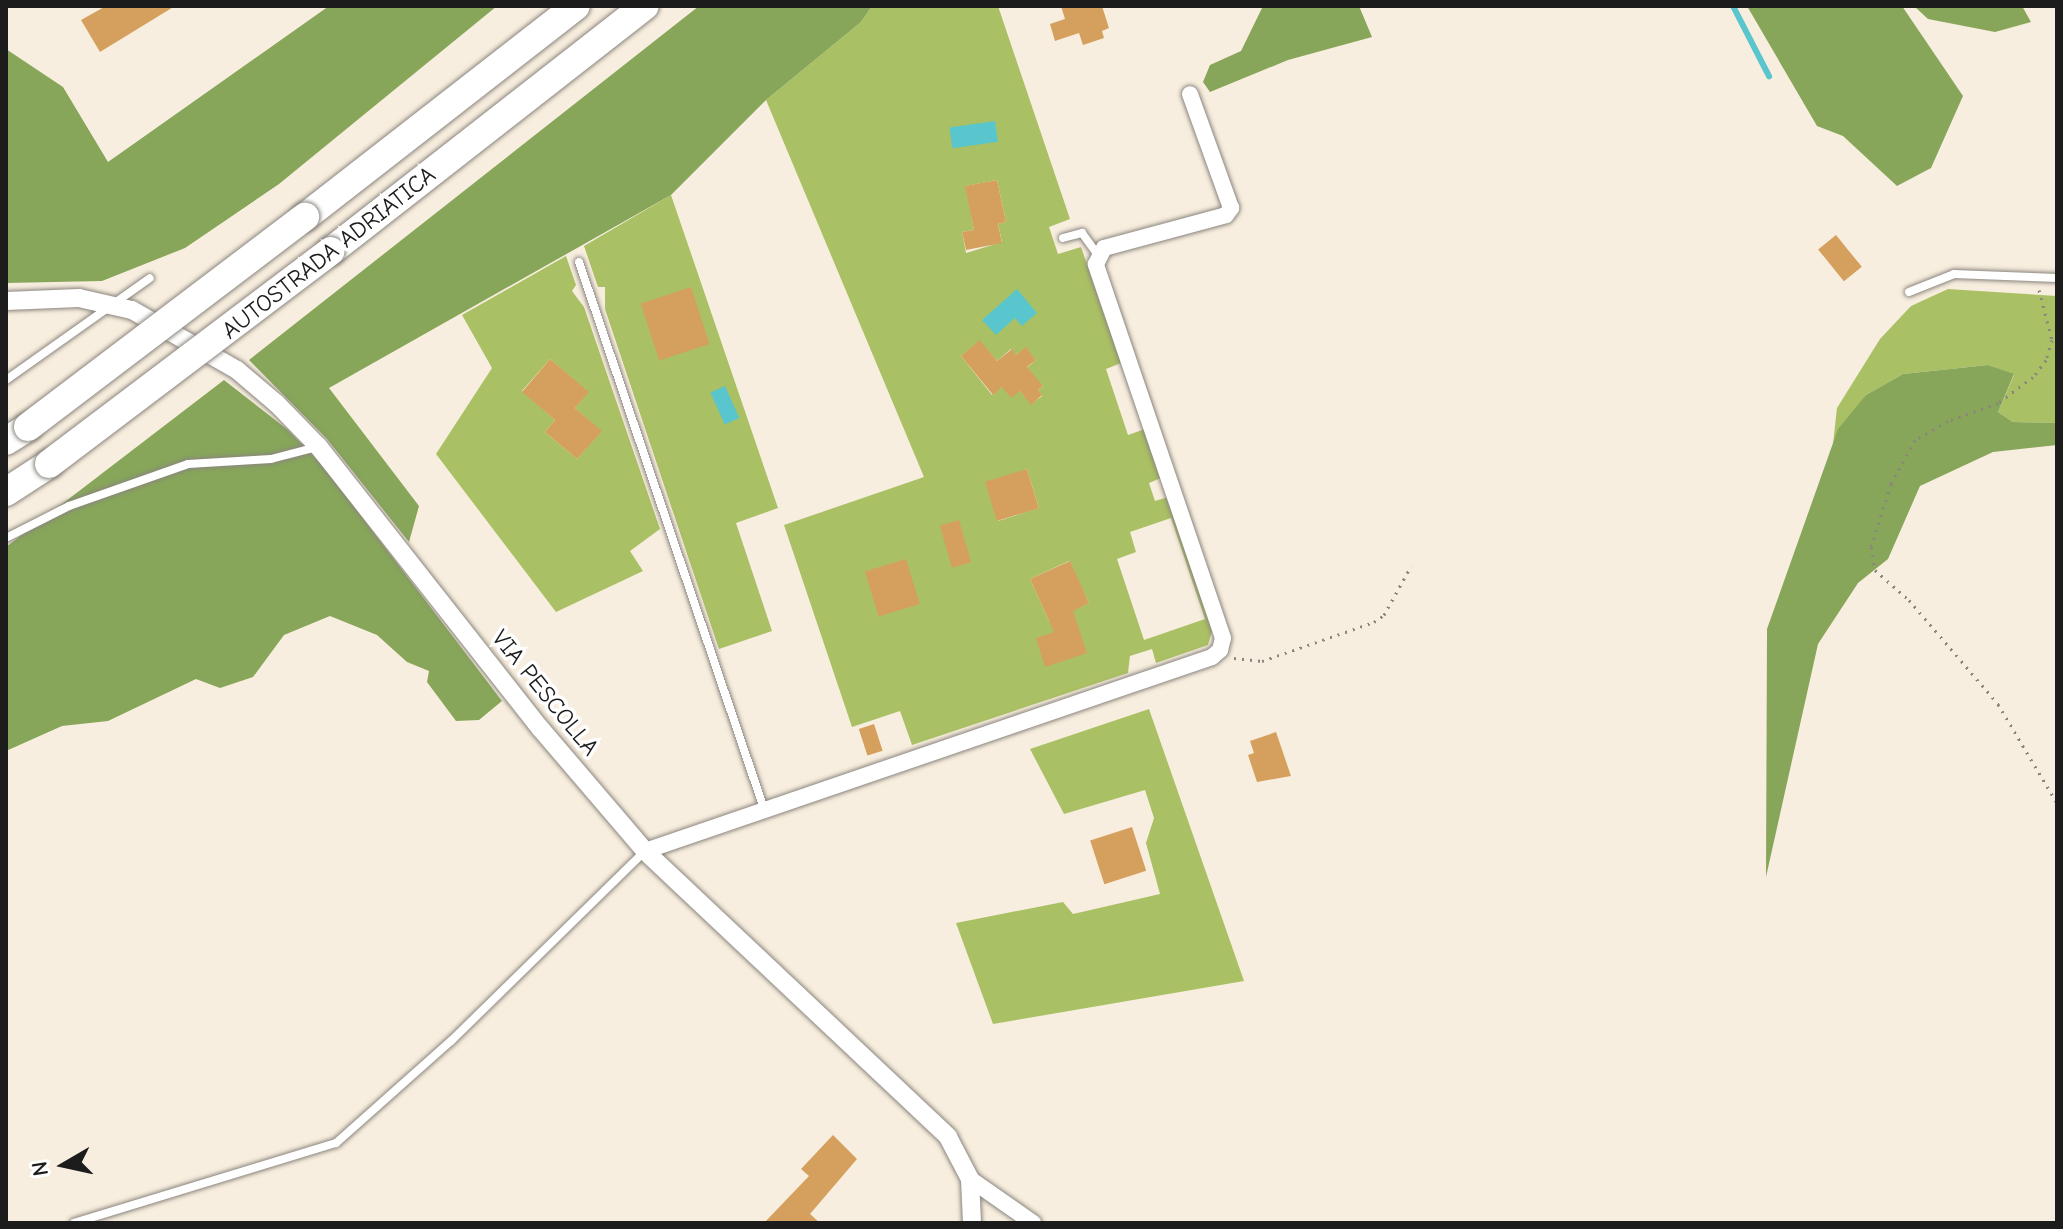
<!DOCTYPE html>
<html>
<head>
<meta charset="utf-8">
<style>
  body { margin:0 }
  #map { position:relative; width:2063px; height:1229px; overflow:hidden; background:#f8eedf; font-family:"Comic Neue",sans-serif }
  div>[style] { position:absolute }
  .green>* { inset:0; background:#aac064 }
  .forest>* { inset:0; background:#87a65a }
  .water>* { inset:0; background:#58c6cc; transform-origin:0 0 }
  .stream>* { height:6px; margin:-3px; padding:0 3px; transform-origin:3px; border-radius:3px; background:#58c6cc }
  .building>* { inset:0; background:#d5a05d; transform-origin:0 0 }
  .path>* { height:3px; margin-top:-1.5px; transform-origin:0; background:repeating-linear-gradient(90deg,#8a857e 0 2px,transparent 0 8px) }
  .roads { filter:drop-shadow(0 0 2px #8a857e) drop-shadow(0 0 2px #8a857e) }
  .service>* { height:8px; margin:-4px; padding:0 4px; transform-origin:4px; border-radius:4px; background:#fff }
  .minor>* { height:16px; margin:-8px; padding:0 8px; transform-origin:8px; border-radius:8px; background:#fff }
  .tertiary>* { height:18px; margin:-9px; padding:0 9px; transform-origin:9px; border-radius:9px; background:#fff }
  .motorway>* { height:28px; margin:-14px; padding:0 14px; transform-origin:14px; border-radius:14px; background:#fff }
  .bridges { filter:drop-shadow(0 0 2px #8a857e) drop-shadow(0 0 2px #8a857e) }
  .motorway-bridge>* { height:28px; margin:-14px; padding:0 14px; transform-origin:14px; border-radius:14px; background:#fff }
  span { translate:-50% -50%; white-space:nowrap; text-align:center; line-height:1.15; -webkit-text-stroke:7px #fff; paint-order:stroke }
  .street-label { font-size:24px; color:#1c1c1c }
  .frame { position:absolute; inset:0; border:8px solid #1c1c1c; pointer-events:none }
  .north { position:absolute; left:24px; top:1125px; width:80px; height:80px; -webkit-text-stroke:6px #fff; paint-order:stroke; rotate:261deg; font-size:22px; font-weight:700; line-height:32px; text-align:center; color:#1c1c1c }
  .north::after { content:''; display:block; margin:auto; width:28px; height:36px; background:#1c1c1c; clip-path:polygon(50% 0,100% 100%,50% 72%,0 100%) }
</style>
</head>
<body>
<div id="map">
  <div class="green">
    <div style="clip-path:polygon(evenodd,872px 6px,998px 6px,1070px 219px,1049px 227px,1058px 254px,1081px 247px,1121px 363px,1106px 369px,1128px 435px,1145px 429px,1161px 478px,1149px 483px,1155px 501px,1168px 497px,1212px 631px,1208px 645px,1156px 663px,1152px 649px,1130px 656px,1128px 673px,912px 745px,900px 711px,852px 727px,784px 525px,924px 477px,766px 100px,861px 22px,872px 6px,997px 180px,1006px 222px,998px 224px,1002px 242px,966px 253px,962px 232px,974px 230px,966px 186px,997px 180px,872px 6px,980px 341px,997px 361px,1011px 349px,1016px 355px,1026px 348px,1036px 360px,1024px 370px,1043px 386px,1038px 390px,1042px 396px,1031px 404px,1020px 391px,1002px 387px,992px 395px,961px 356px,980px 341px,872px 6px,1027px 469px,1039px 508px,998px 521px,986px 484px,1001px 479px,1019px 494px,1013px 474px,1027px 469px,872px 6px,1171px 518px,1205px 619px,1144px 640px,1117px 559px,1136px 552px,1130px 532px,1171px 518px,872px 6px,1069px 561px,1089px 603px,1049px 621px,1030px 579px,1069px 561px)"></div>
    <div style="clip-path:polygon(671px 195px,778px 508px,736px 523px,772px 631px,719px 649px,605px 309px,605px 287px,598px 287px,584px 246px)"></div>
    <div style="clip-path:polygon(evenodd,566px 256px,576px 285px,572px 291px,584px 307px,660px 529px,630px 551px,643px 571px,556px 612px,436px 454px,492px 368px,462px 315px,566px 256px,550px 359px,588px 392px,575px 408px,601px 431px,577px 459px,545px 432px,555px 420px,522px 391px,550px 359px)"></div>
    <div style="clip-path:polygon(1948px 289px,2057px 296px,2057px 423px,2013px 422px,1998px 412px,2014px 375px,1988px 365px,1903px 374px,1866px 395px,1833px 444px,1837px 408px,1880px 339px,1911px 306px)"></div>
    <div style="clip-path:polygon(1149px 709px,1244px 981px,993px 1024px,956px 923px,1063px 902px,1073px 914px,1160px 894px,1146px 843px,1154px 818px,1145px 790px,1064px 814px,1030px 749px)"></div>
  </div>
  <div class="forest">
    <div style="clip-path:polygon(329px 6px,497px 6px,279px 184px,185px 248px,102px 281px,6px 283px,6px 49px,63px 87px,108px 162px)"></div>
    <div style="clip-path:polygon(699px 6px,872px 6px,861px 22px,766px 100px,671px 195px,329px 388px,419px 506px,409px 542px,327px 439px,249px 360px)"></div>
    <div style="clip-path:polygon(1263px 6px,1359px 6px,1372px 37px,1288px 60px,1210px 92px,1203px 82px,1210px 65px,1241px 51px)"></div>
    <div style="clip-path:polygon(1747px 6px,1902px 6px,1963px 96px,1931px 168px,1897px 186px,1843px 136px,1817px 126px)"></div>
    <div style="clip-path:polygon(1914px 6px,2022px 6px,2031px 22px,1995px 32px,1928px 19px)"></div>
    <div style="clip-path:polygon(1988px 365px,2014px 374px,1998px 412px,2013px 422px,2057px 423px,2057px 445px,1993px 452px,1920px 486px,1888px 559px,1858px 583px,1818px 644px,1766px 877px,1767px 629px,1838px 429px,1866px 395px,1903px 374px)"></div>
    <div style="clip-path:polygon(224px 380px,288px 430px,323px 466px,502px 701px,479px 720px,456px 721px,427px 682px,429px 671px,407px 662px,377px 635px,330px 616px,284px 635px,253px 677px,220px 688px,196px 679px,108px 721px,62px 726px,6px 751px,6px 547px)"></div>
  </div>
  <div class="water">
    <div style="left:995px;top:121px;width:21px;height:46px;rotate:82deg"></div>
    <div style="clip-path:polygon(1017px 289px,1037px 313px,1022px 326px,1015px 318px,996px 335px,982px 320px)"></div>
    <div style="left:725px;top:386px;width:35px;height:16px;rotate:66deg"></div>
  </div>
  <div class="stream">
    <div style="left:1733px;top:6px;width:79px;rotate:62.8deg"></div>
  </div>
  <div class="building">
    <div style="clip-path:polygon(106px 6px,175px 6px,100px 52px,81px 20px)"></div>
    <div style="clip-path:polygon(1061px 6px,1102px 6px,1109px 28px,1102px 31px,1104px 38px,1083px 45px,1079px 33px,1055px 41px,1050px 24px,1065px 19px)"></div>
    <div style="clip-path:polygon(997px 180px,1006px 222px,998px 224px,1002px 243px,966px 250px,962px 232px,974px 230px,965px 186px)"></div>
    <div style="left:1836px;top:235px;width:41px;height:23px;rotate:51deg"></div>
    <div style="left:691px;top:287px;width:60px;height:53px;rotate:72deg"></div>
    <div style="clip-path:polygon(980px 340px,997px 361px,1012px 349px,1016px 355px,1026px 347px,1036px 360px,1027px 367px,1043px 386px,1038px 390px,1042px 395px,1031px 405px,1020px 391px,1011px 398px,1002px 387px,993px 395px,961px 356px)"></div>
    <div style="clip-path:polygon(550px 359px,589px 392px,575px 408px,602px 431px,577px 459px,545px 432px,555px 420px,522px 392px)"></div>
    <div style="left:1027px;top:469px;width:41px;height:44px;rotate:73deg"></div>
    <div style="left:959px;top:520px;width:44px;height:20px;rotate:74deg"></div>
    <div style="left:906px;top:559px;width:47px;height:43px;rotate:73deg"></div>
    <div style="clip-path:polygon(1070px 561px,1089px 603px,1073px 611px,1087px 653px,1045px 667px,1036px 638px,1054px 632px,1030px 579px)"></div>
    <div style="left:874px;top:724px;width:28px;height:16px;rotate:72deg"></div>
    <div style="clip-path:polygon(1276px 732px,1291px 776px,1257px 782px,1248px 755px,1254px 753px,1250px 741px)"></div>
    <div style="left:1132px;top:827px;width:46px;height:44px;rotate:72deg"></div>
    <div style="clip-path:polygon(833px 1135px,857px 1159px,810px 1214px,820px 1223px,764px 1223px,809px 1176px,801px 1169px)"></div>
  </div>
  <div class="path">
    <div style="left:2039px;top:290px;width:52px;rotate:75.4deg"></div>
    <div style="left:2052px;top:340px;width:21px;rotate:107deg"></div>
    <div style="left:2046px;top:360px;width:21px;rotate:127deg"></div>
    <div style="left:2033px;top:377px;width:44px;rotate:143.4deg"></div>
    <div style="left:1998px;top:403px;width:53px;rotate:160.2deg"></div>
    <div style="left:1948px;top:421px;width:38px;rotate:150deg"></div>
    <div style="left:1915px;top:440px;width:50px;rotate:118.6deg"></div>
    <div style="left:1891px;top:484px;width:66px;rotate:107.6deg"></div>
    <div style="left:1871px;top:547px;width:23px;rotate:80deg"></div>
    <div style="left:1875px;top:570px;width:45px;rotate:41.4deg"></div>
    <div style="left:1909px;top:600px;width:137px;rotate:49.4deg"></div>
    <div style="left:1998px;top:704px;width:115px;rotate:59.2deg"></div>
    <div style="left:1234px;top:658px;width:28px;rotate:6deg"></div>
    <div style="left:1262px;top:661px;width:119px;rotate:-19.2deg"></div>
    <div style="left:1374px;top:622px;width:12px;rotate:-35deg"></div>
    <div style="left:1384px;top:615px;width:56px;rotate:-61.1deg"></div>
  </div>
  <div class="roads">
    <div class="service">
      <div style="left:1063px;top:238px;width:20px;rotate:-15deg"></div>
      <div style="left:1082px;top:233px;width:27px;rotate:54deg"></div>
      <div style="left:579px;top:262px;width:577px;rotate:71.31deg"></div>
      <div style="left:1909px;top:292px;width:48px;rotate:-21.8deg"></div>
      <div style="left:1954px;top:274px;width:103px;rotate:2.2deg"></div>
      <div style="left:6px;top:380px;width:176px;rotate:-35.3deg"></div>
      <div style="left:6px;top:538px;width:71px;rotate:-26.9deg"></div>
      <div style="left:69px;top:506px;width:126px;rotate:-19.4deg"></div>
      <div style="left:188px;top:464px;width:83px;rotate:-3.4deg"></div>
      <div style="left:271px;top:459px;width:48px;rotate:-14.6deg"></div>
      <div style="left:74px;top:1223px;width:274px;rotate:-17deg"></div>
      <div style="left:336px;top:1143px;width:154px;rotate:-41.6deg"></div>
      <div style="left:451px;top:1041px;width:272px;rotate:-44.4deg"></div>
    </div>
    <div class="minor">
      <div style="left:645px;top:851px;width:599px;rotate:-18.89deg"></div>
      <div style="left:1212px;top:657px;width:11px;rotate:-41deg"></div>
      <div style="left:1220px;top:650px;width:12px;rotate:-76deg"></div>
      <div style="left:1223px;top:638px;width:395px;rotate:-108.8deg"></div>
      <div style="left:1096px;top:264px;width:18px;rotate:-63deg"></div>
      <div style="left:1104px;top:248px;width:126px;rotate:-15.1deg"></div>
      <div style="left:1226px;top:215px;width:9px;rotate:-54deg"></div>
      <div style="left:1231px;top:208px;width:121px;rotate:-109.8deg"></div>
      <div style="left:970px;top:1179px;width:77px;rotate:34.9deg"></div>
    </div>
    <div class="tertiary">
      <div style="left:6px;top:301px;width:73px;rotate:-2.4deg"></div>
      <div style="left:79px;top:298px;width:54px;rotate:12.8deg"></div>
      <div style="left:132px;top:310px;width:121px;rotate:29.7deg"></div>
      <div style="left:237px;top:370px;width:52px;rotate:40.4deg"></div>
      <div style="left:277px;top:404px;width:59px;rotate:45.7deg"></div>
      <div style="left:318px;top:446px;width:359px;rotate:51.8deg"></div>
      <div style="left:540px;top:728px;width:162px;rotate:49.5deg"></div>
      <div style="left:645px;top:851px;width:417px;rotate:43.3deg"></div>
      <div style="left:948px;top:1137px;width:47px;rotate:62.4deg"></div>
      <div style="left:970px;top:1179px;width:44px;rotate:87.4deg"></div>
    </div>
    <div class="motorway">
      <div style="left:305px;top:217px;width:343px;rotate:-37.9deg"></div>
      <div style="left:331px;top:251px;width:398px;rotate:-38deg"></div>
      <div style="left:6px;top:441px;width:26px;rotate:-32deg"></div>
      <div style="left:6px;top:492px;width:51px;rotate:-33.1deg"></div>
    </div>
  </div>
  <div class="bridges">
    <div class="motorway-bridge">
      <div style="left:28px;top:427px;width:348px;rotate:-37.2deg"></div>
      <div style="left:49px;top:464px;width:353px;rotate:-37.1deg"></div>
    </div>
  </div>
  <div class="street-label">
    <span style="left:329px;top:253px;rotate:-38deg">AUTOSTRADA ADRIATICA</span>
    <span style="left:545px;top:693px;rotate:51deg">VIA PESCOLLA</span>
  </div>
  <div class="frame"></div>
  <div class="north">N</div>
</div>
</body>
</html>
